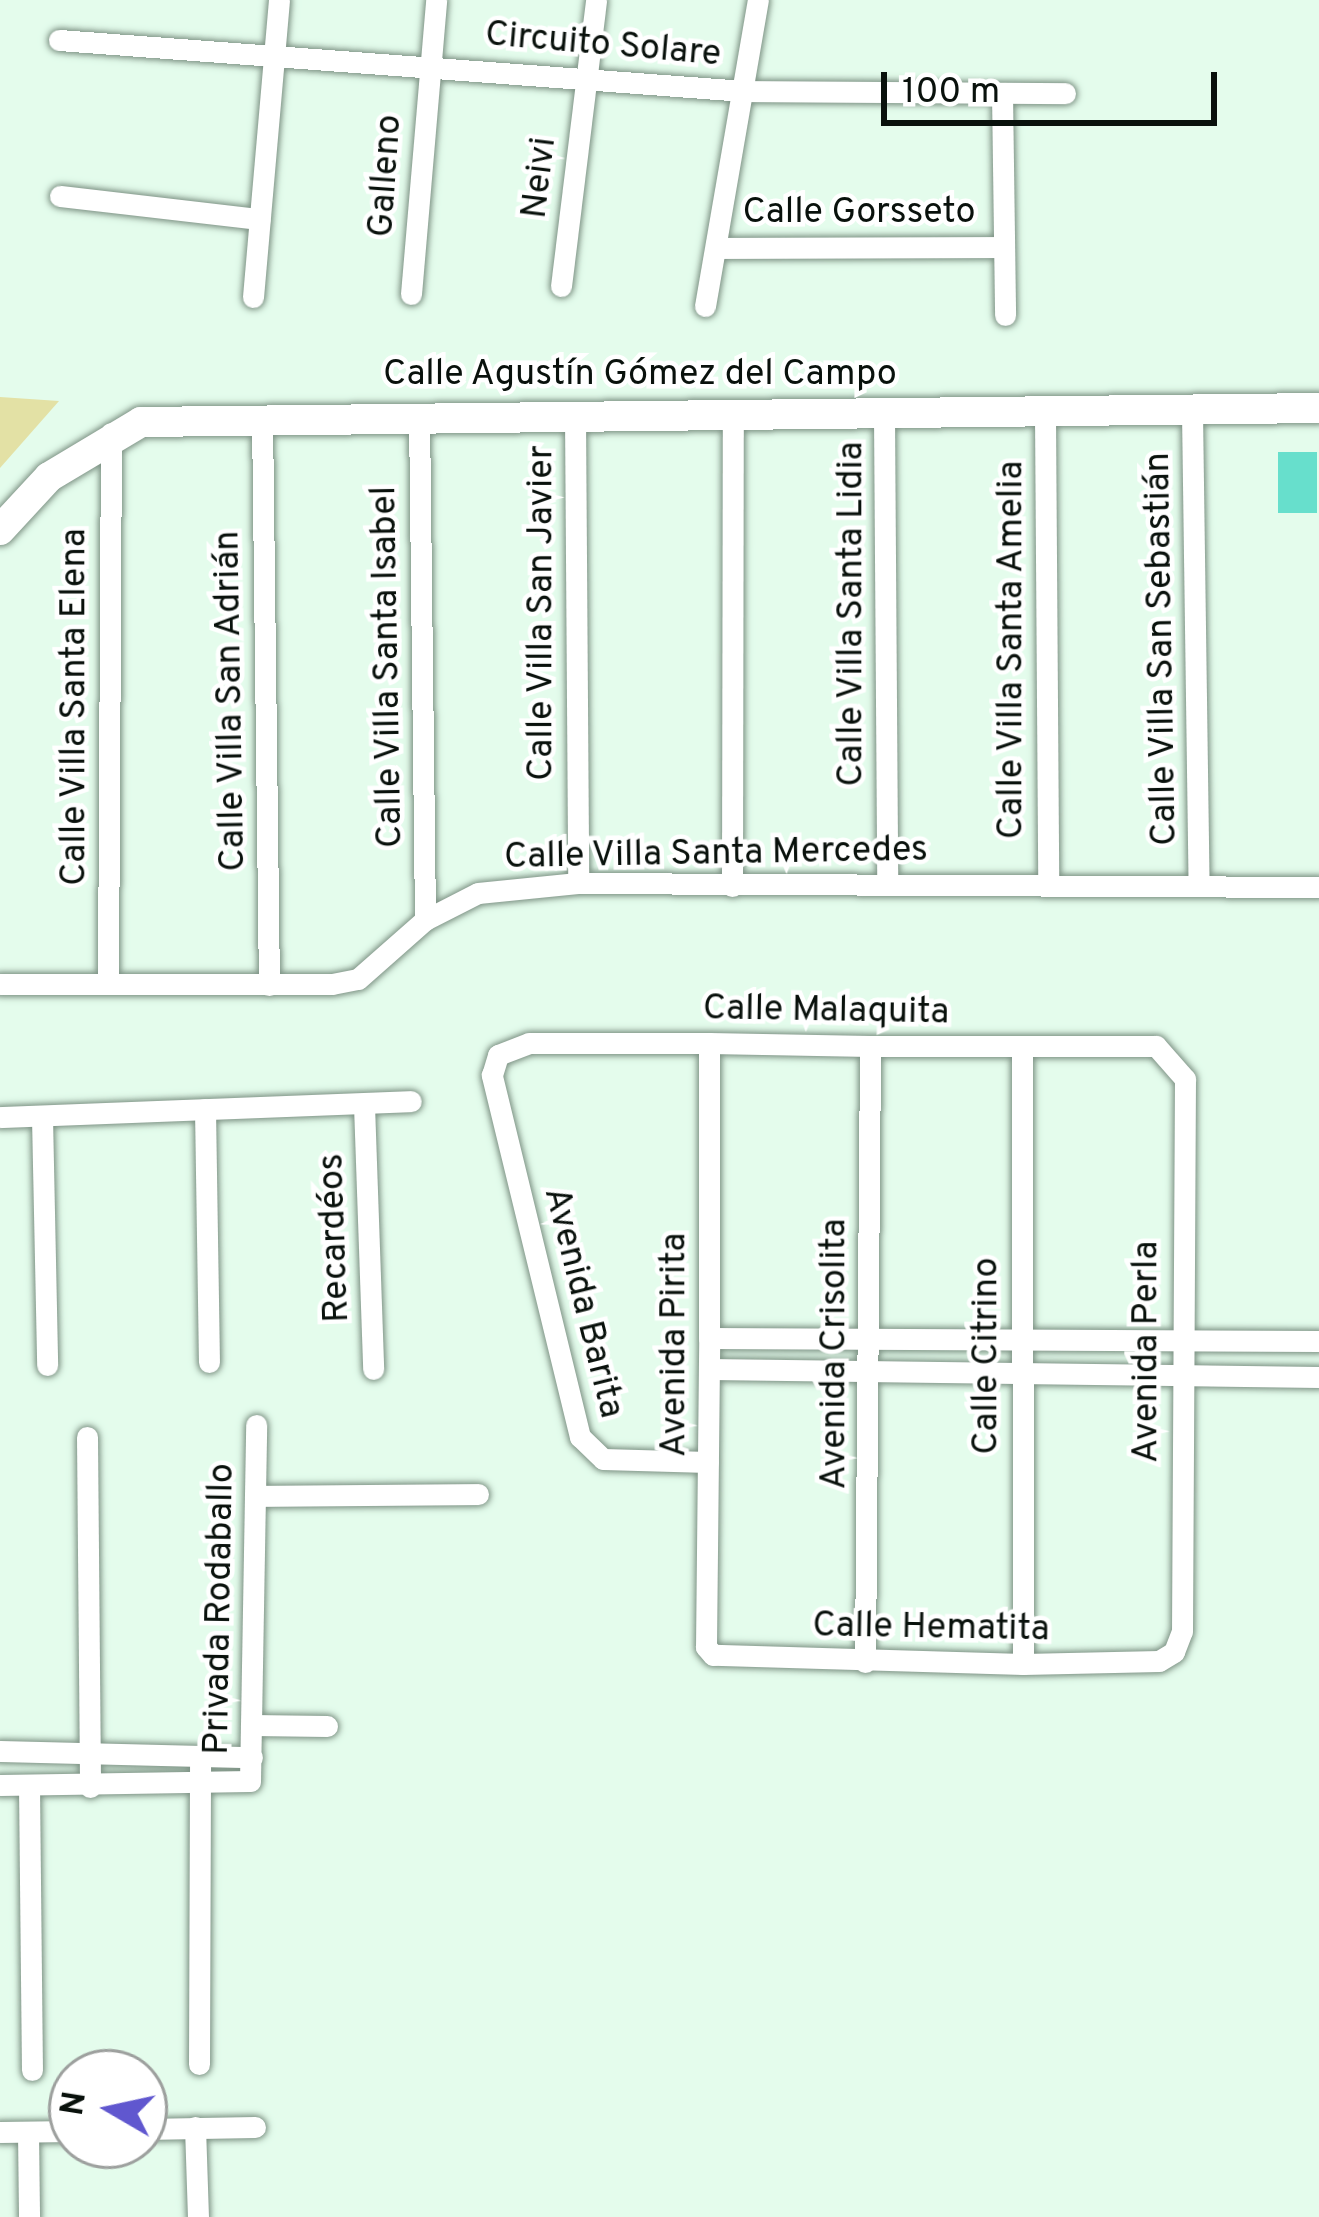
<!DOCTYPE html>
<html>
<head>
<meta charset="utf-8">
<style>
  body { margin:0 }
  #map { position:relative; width:1319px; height:2217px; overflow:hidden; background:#e4fcec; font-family:Overpass,sans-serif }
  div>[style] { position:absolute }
  .green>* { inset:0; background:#e3e1a5 }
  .building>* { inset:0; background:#67dfcc; transform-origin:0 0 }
  .roads { filter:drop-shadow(0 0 3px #7e9385) drop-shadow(0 0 3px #7e9385) }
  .street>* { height:21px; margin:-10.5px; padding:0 10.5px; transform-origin:10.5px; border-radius:10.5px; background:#fff }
  .secondary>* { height:30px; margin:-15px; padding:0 15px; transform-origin:15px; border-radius:15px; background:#fff }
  span { translate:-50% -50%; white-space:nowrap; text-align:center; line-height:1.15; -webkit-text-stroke:9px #fff; paint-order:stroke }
  .street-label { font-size:36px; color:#09110c }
  .north { position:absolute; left:48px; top:2049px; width:120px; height:120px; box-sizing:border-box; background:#fff; border:3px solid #9da09e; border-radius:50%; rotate:279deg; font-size:33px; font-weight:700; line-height:48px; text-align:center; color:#09110c }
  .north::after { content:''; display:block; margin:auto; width:42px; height:54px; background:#6057cf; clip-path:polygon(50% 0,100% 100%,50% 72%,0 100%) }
  .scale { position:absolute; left:881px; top:72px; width:336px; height:54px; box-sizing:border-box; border:6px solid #09110c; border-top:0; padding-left:15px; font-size:36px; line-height:42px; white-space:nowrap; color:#09110c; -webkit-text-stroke:9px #fff; paint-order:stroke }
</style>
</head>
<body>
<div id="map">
  <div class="green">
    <div style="clip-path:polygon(0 397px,59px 401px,0 468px)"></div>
  </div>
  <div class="building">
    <div style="left:1278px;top:452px;width:39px;height:61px"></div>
  </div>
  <div class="roads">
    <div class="street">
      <div style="left:59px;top:40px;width:687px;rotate:4.26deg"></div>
      <div style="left:744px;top:91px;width:321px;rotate:0.4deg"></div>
      <div style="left:1002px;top:93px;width:222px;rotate:89.2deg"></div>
      <div style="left:60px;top:196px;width:201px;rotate:6.6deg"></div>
      <div style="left:716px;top:248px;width:287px;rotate:-0.2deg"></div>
      <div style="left:561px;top:286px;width:288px;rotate:-83deg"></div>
      <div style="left:411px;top:294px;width:295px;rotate:-85.1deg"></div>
      <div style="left:253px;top:297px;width:298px;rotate:-85deg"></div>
      <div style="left:705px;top:306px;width:311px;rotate:-80.2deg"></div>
      <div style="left:1192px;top:412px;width:473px;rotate:89.2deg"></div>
      <div style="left:419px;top:414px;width:506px;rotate:89.32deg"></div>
      <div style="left:575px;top:415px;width:468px;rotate:89.6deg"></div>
      <div style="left:884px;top:415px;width:470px;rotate:89.6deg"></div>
      <div style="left:1045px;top:415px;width:468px;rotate:89.6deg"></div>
      <div style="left:262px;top:416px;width:569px;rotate:89.3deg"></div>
      <div style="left:732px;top:886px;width:470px;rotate:-89.9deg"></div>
      <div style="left:108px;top:982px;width:549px;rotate:-89.69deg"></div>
      <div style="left:0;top:984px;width:332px"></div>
      <div style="left:332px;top:984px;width:26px;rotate:-11deg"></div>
      <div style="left:358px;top:979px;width:89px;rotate:-41.4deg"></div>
      <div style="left:425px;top:920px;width:59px;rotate:-27deg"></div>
      <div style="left:478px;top:893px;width:100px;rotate:-5.7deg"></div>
      <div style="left:578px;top:883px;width:741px;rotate:0.31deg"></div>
      <div style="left:1022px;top:1047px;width:617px;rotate:89.91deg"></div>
      <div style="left:364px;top:1105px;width:264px;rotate:88deg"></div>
      <div style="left:205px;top:1109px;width:253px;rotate:89.1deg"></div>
      <div style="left:0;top:1117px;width:411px;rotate:-2.2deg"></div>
      <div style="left:42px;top:1117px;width:248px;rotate:88.8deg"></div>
      <div style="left:709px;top:1338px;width:610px;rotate:0.28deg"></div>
      <div style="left:709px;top:1369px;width:610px;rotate:0.75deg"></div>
      <div style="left:87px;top:1437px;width:350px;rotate:89.5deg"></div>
      <div style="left:708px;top:1462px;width:105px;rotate:-178.4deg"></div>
      <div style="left:603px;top:1459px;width:32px;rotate:-136deg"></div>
      <div style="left:580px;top:1437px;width:373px;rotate:-103.7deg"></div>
      <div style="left:492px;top:1075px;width:21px;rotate:-73deg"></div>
      <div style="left:498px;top:1055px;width:33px;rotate:-21deg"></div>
      <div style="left:529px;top:1043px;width:180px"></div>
      <div style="left:709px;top:1043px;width:161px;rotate:1.1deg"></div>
      <div style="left:870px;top:1046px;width:286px"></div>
      <div style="left:1156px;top:1046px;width:44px;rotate:48.7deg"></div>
      <div style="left:1185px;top:1079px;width:552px;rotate:90.31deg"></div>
      <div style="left:1182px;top:1631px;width:22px;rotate:111deg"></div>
      <div style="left:1174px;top:1652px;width:17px;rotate:149deg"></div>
      <div style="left:1159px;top:1661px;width:136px;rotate:178.7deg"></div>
      <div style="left:1023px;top:1664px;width:310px;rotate:-178.3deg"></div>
      <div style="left:713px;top:1655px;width:11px;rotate:-131deg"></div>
      <div style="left:706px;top:1647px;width:309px;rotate:-89.4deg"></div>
      <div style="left:709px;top:1338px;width:295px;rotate:-90deg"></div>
      <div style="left:257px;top:1496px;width:221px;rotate:-0.5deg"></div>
      <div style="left:865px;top:1662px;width:616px;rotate:-89.53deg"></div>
      <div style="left:252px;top:1725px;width:75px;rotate:0.8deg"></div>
      <div style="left:0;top:1751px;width:252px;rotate:1.4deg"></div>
      <div style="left:0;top:1785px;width:250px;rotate:-0.9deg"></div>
      <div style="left:250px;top:1781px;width:356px;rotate:-89deg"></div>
      <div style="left:29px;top:1786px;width:284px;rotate:89.4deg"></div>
      <div style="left:199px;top:2064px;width:308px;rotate:-89.8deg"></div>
      <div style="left:195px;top:2127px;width:90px;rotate:88.1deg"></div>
      <div style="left:144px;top:2129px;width:111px;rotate:-1deg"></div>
      <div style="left:0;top:2132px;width:72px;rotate:-0.8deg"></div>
      <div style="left:28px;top:2132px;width:85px;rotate:89.3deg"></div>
    </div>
    <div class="secondary">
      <div style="left:0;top:530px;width:72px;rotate:-47.2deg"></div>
      <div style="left:49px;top:477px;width:107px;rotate:-30.9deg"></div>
      <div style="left:141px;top:422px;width:1178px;rotate:-0.68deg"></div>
    </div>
  </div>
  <div class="street-label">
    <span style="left:603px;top:46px;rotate:5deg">Circuito Solare</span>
    <span style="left:387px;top:176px;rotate:-86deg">Galleno</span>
    <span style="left:541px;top:178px;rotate:-83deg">Neivi</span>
    <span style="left:859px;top:214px">Calle Gorsseto</span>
    <span style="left:640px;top:376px">Calle Agustín Gómez del Campo</span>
    <span style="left:543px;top:613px;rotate:-90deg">Calle Villa San Javier</span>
    <span style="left:853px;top:614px;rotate:-90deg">Calle Villa Santa Lidia</span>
    <span style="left:1163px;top:649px;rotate:-91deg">Calle Villa San Sebastián</span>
    <span style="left:1013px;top:650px;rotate:-90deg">Calle Villa Santa Amelia</span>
    <span style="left:389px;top:667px;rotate:-91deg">Calle Villa Santa Isabel</span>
    <span style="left:232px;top:701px;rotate:-91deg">Calle Villa San Adrián</span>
    <span style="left:76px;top:707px;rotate:-90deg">Calle Villa Santa Elena</span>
    <span style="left:716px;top:855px;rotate:-1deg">Calle Villa Santa Mercedes</span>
    <span style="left:826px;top:1012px;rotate:1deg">Calle Malaquita</span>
    <span style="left:336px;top:1238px;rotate:-92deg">Recardéos</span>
    <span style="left:582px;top:1303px;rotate:76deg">Avenida Barita</span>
    <span style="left:676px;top:1345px;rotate:-90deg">Avenida Pirita</span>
    <span style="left:1148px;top:1352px;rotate:-90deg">Avenida Perla</span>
    <span style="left:836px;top:1354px;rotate:-90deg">Avenida Crisolita</span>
    <span style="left:988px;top:1356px;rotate:-90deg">Calle Citrino</span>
    <span style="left:221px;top:1609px;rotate:-89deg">Privada Rodaballo</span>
    <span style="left:931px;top:1629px;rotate:1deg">Calle Hematita</span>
  </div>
  <div class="north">N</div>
  <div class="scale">100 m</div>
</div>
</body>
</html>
